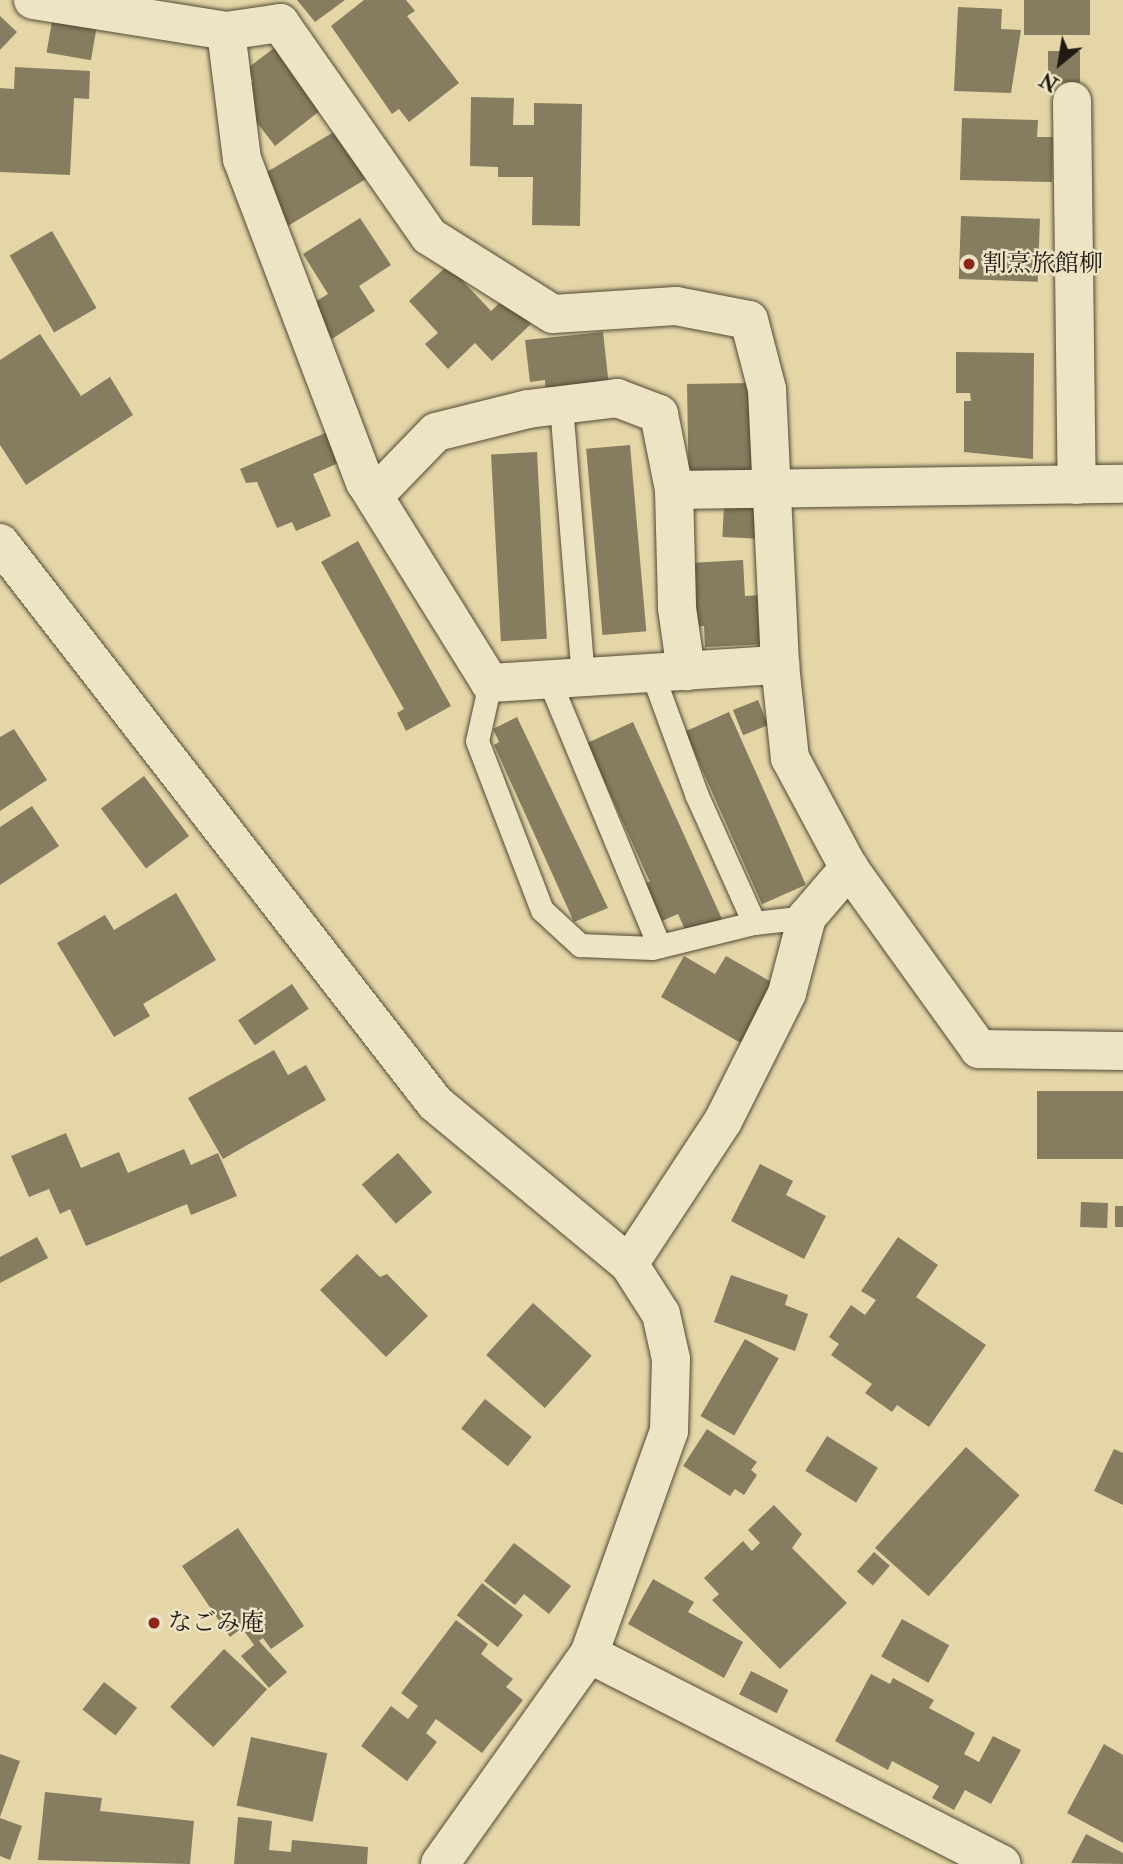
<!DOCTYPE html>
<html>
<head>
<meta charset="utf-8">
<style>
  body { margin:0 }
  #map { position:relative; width:1123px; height:1864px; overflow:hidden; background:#e4d6a7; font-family:"IM FELL Double Pica","Noto Serif JP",serif }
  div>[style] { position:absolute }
  .building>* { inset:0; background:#867c5f; transform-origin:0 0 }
  .roads { filter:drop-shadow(0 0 2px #524936) drop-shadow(0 0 2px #524936) }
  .service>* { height:23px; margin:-11.5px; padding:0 11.5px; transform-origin:11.5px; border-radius:11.5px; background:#ede4c6 }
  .minor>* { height:38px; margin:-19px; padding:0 19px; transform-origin:19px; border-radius:19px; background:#ede4c6 }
  .dots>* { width:19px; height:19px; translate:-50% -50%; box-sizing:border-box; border:4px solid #ede4c6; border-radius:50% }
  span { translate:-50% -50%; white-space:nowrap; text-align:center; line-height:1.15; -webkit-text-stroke:5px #ede4c6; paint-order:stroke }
  .poi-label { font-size:24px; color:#211a11 }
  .left { translate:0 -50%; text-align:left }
  .north { position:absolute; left:1025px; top:28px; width:70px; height:70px; -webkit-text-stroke:5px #ede4c6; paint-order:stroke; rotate:210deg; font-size:19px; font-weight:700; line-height:28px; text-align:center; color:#211a11 }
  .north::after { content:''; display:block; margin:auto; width:24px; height:32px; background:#211a11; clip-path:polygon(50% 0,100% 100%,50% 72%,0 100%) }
</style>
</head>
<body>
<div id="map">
  <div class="building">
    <div style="clip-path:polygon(297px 0,345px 0,315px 22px)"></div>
    <div style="clip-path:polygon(364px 0,406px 0,415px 11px,407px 16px,459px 83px,409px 122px,399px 109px,392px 114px,331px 26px)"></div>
    <div style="left:1024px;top:0;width:66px;height:35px"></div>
    <div style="clip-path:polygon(958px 7px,1002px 9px,1001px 29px,1021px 30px,1011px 93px,954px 91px)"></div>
    <div style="clip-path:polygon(0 16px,17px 32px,0 50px)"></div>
    <div style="left:53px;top:16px;width:45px;height:37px;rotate:10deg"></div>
    <div style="clip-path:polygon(278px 45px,326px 106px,275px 146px,242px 103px,253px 80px,245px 70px)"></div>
    <div style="left:1048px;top:51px;width:32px;height:32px"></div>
    <div style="clip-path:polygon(15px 67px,90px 71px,89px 99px,74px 98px,70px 175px,0 172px,0 88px,14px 89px)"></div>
    <div style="clip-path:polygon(471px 97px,514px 98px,513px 125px,534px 125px,534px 103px,582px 104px,580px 226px,532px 225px,533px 177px,498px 177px,498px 167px,470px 166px)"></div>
    <div style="clip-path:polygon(962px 118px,1038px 120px,1037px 137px,1053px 137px,1052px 182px,960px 180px)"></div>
    <div style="left:337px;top:130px;width:57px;height:97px;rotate:59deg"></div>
    <div style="left:961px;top:216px;width:79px;height:63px;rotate:2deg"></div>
    <div style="clip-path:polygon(360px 218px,391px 265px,359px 286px,375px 311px,332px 339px,310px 305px,328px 294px,303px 254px)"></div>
    <div style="left:52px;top:231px;width:89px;height:49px;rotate:60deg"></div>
    <div style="clip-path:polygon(448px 265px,491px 311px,506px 297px,531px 324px,492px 361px,475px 343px,448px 369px,425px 344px,438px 333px,409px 301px)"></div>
    <div style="clip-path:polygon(603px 332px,609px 386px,546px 392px,545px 380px,530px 382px,525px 340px)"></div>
    <div style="clip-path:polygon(40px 334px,81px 396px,110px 377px,133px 415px,26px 485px,0 445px,0 360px)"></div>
    <div style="clip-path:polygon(956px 352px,1034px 353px,1033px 459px,964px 452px,964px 401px,971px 401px,970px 393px,956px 393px)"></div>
    <div style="left:750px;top:383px;width:92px;height:63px;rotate:89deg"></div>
    <div style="clip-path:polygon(330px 431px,343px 461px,313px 474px,331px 516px,296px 531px,292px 522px,277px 528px,257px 482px,246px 483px,240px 469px)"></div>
    <div style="left:630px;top:445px;width:187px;height:44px;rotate:85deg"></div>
    <div style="left:537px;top:452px;width:187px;height:46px;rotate:87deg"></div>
    <div style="left:724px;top:506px;width:36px;height:31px;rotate:3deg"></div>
    <div style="clip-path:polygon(358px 541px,451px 706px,406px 731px,397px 713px,404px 709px,321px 562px)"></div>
    <div style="clip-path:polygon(743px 560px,745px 596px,765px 595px,768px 644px,705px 647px,704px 626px,693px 627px,690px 563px)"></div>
    <div style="left:758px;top:700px;width:27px;height:27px;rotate:68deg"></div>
    <div style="left:729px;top:712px;width:189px;height:48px;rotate:66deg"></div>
    <div style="clip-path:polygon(517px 717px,608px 908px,574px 922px,494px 745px,499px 742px,493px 729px)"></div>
    <div style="clip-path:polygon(633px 722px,722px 919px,687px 934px,678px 914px,662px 921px,644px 883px,650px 882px,587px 743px)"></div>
    <div style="clip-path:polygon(14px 729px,47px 780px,0 811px,0 737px)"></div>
    <div style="left:144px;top:776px;width:75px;height:54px;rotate:53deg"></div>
    <div style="clip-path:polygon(32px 806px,59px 846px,0 885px,0 827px)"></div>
    <div style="clip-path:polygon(176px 893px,216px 960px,143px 1004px,150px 1016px,114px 1037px,57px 943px,105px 915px,114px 930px)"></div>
    <div style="clip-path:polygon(684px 956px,715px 974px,726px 956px,780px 987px,746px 1046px,661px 997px)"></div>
    <div style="left:292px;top:984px;width:30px;height:65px;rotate:56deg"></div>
    <div style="clip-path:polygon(274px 1050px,288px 1075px,306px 1065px,326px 1100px,223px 1159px,188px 1098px)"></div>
    <div style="left:1123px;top:1091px;width:68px;height:86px;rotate:90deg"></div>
    <div style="clip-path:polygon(66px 1133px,81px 1168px,119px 1152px,128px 1173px,184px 1149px,191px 1165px,218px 1153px,237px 1196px,191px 1215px,187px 1204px,86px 1246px,70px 1209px,60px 1214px,49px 1189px,29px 1197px,11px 1156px)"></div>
    <div style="left:398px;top:1153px;width:52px;height:48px;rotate:49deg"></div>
    <div style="clip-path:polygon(760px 1164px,793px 1181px,786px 1195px,826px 1216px,804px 1259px,731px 1221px)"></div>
    <div style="left:1081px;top:1202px;width:27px;height:25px;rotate:2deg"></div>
    <div style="left:1115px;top:1206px;width:8px;height:21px"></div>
    <div style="clip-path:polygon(37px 1237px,48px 1258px,0 1283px,0 1257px)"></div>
    <div style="clip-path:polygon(898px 1237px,938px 1265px,916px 1297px,986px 1345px,929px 1427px,897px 1405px,892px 1412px,865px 1393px,872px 1384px,831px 1355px,839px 1344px,829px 1337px,851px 1305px,865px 1315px,876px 1300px,861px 1291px)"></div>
    <div style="clip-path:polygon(357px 1254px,380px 1277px,387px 1274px,428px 1316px,386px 1357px,320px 1290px)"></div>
    <div style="clip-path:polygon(731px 1275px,788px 1295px,785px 1305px,808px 1314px,795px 1351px,714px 1322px)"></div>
    <div style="left:533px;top:1303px;width:79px;height:70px;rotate:42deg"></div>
    <div style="left:745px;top:1339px;width:39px;height:89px;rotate:30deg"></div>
    <div style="left:485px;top:1399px;width:60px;height:38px;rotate:39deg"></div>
    <div style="clip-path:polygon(707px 1429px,757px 1462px,751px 1470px,757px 1475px,744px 1495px,735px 1489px,730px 1496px,683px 1466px)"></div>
    <div style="left:827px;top:1436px;width:60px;height:41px;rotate:32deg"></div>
    <div style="left:966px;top:1447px;width:72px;height:136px;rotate:42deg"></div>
    <div style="clip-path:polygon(1114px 1449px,1123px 1453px,1123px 1505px,1094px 1491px)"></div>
    <div style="clip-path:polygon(774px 1505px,802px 1534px,792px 1548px,847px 1603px,780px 1669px,712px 1600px,719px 1594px,704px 1578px,743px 1541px,752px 1551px,760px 1543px,748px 1530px)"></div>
    <div style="clip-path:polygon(238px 1528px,304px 1626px,271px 1649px,263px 1638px,259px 1641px,287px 1672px,269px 1688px,241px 1656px,254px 1645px,242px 1628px,230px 1637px,182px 1566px)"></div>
    <div style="clip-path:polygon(514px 1543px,571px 1586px,549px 1614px,524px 1594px,515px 1605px,484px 1581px)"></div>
    <div style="left:874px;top:1552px;width:21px;height:26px;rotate:41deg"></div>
    <div style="clip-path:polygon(653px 1579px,694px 1602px,688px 1612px,743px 1642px,724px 1678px,628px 1624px)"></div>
    <div style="left:482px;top:1583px;width:52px;height:41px;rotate:38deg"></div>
    <div style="left:902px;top:1619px;width:54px;height:43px;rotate:29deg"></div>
    <div style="clip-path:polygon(456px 1620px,488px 1644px,481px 1654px,513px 1679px,506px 1687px,523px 1700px,482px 1753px,436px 1719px,426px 1733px,437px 1742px,407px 1781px,361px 1746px,391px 1706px,408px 1719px,418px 1706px,401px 1693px)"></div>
    <div style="left:224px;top:1649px;width:59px;height:79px;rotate:43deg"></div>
    <div style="left:751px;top:1671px;width:42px;height:26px;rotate:27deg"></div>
    <div style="clip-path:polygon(871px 1674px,890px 1684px,893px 1678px,934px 1700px,929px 1708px,975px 1733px,964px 1754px,979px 1762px,993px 1736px,1021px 1750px,991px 1804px,965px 1790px,954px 1810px,932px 1798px,939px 1786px,892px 1761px,888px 1770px,835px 1741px)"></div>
    <div style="left:104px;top:1682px;width:42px;height:35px;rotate:38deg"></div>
    <div style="left:251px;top:1737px;width:78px;height:70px;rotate:12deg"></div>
    <div style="clip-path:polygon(1104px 1744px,1123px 1755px,1123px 1843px,1067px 1813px)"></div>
    <div style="clip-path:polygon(0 1754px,20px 1761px,0 1817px)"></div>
    <div style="clip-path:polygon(45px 1792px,102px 1798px,100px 1811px,194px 1821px,190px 1864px,38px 1860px)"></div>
    <div style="clip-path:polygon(238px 1817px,272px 1821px,269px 1850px,291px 1852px,292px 1840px,368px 1847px,367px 1864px,234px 1864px)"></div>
    <div style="clip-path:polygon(0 1818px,22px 1826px,10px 1860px,0 1856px)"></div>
    <div style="clip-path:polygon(1086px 1834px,1123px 1853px,1123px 1864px,1071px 1863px)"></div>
  </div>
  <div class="roads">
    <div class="service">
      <div style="left:561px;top:405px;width:273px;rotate:85.4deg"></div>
      <div style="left:652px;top:673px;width:131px;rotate:69.9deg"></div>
      <div style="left:697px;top:796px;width:139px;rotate:65.8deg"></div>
      <div style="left:549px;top:680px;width:288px;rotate:67.5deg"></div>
      <div style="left:490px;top:683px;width:59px;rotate:102.6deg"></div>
      <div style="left:477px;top:741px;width:181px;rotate:69deg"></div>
      <div style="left:542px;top:910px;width:52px;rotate:42.6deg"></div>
      <div style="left:580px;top:945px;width:72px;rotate:2.4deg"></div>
      <div style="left:652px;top:948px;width:105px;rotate:-13.8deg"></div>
      <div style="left:754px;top:923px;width:53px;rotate:-6.5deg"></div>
    </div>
    <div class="minor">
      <div style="left:33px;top:0;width:195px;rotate:9.1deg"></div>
      <div style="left:226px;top:31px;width:129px;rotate:82.9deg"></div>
      <div style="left:242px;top:159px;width:346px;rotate:69.2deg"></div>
      <div style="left:365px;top:482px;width:237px;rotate:58.1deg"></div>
      <div style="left:490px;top:683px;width:291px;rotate:-3.6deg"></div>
      <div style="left:226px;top:31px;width:55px;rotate:-8.4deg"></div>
      <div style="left:280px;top:23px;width:260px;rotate:55deg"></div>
      <div style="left:429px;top:236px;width:146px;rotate:32.2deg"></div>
      <div style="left:553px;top:314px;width:123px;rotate:-3.7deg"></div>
      <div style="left:676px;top:306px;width:74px;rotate:10.9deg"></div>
      <div style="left:749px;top:320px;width:71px;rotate:75.4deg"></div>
      <div style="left:767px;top:389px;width:276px;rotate:87.3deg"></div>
      <div style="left:780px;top:665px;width:94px;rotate:83.9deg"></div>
      <div style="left:790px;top:758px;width:125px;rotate:61.8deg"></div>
      <div style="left:849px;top:868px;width:223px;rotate:54.3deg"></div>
      <div style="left:979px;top:1049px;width:144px;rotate:0.8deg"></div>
      <div style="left:1072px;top:101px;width:384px;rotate:89.3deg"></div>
      <div style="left:674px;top:490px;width:449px;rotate:-0.8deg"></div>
      <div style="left:374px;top:496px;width:89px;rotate:-45.9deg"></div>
      <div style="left:436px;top:432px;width:95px;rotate:-14deg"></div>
      <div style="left:528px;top:409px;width:90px;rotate:-7deg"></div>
      <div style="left:617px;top:398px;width:45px;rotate:20.9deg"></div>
      <div style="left:659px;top:414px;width:77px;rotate:78.8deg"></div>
      <div style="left:674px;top:490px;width:118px;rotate:88.5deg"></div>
      <div style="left:677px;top:608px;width:64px;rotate:81.9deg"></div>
      <div style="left:0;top:543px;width:709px;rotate:52.16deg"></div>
      <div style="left:435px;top:1103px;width:252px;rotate:39.7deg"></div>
      <div style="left:629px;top:1264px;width:59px;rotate:57.4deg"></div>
      <div style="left:661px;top:1314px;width:46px;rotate:77.5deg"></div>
      <div style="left:671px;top:1359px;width:72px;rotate:91.6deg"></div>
      <div style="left:669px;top:1431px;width:237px;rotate:109.7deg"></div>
      <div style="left:589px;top:1654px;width:257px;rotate:125.4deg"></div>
      <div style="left:629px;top:1264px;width:171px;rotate:-56.7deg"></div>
      <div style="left:723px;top:1121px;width:143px;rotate:-63.4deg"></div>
      <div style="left:787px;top:993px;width:79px;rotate:-75.3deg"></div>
      <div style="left:807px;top:917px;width:65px;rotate:-49.4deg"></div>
      <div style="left:589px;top:1654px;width:463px;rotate:27deg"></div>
    </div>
  </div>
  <div class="dots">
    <div style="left:969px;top:264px;background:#8f2418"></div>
    <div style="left:154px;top:1623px;background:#8f2418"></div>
  </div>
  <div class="poi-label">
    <span class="left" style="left:983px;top:264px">割烹旅館柳</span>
    <span class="left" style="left:168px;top:1623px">なごみ庵</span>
  </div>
  <div class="north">N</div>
</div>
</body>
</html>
